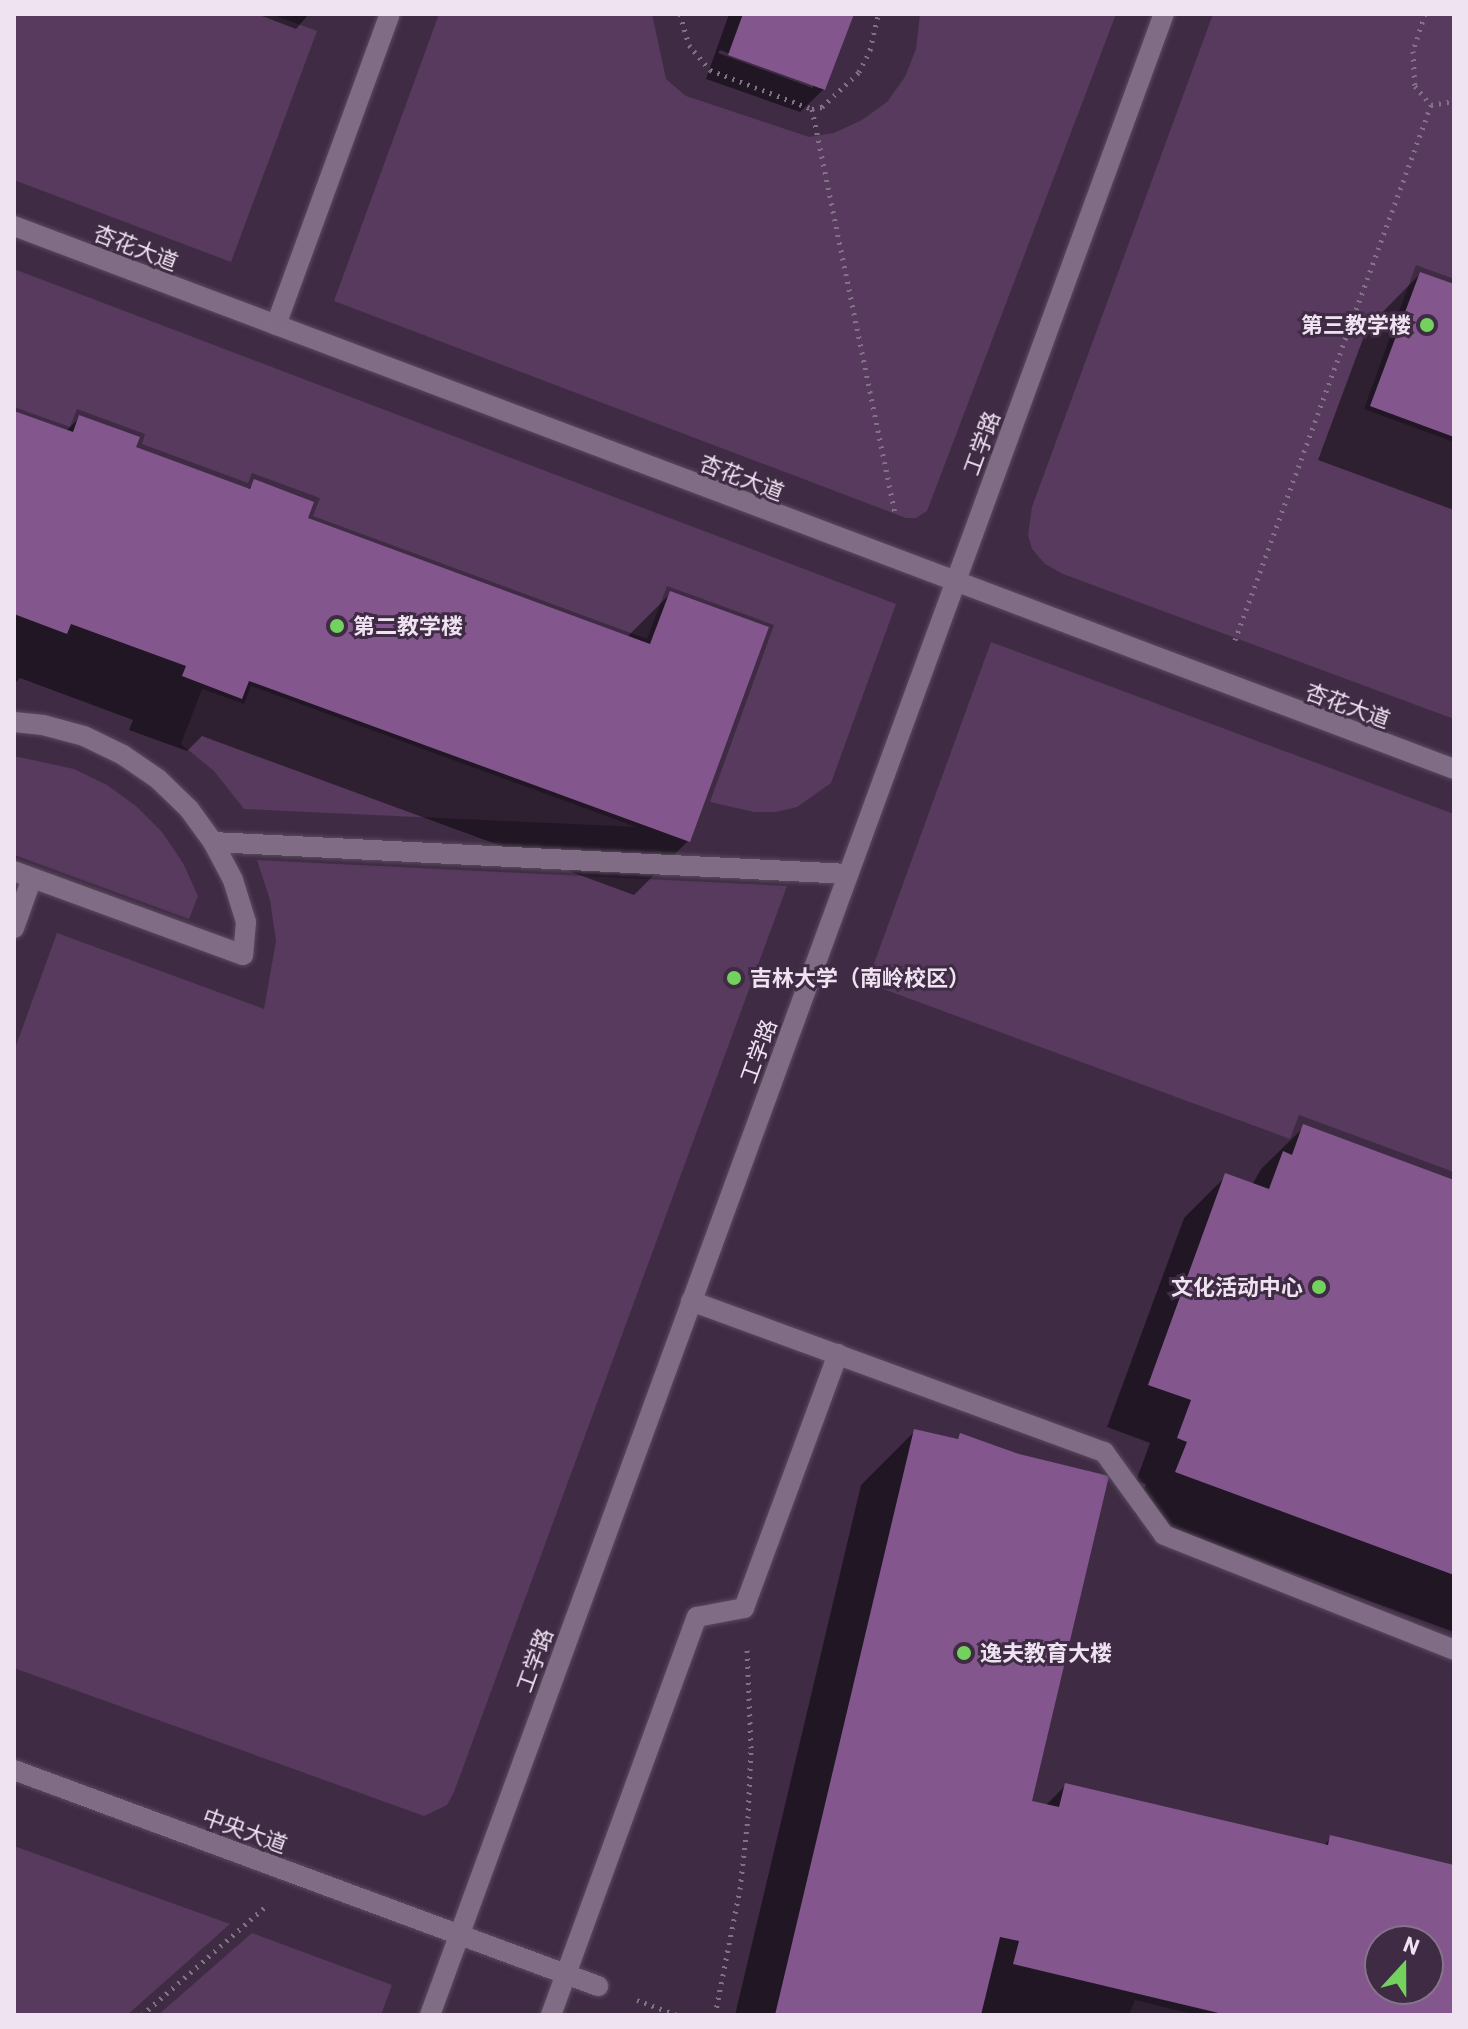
<!DOCTYPE html>
<html>
<head>
<meta charset="utf-8">
<style>
  body { margin:0 }
  #map { position:relative; width:1468px; height:2029px; overflow:hidden; background:#3f2c44; font-family:Barlow,"Noto Sans SC",sans-serif }
  div>[style] { position:absolute }
  .green>* { inset:0; background:#573a5d }
  .shadow>* { inset:0; background:#0007 }
  .building>* { inset:0; background:#83568d }
  .path>* { height:5px; margin-top:-2.5px; transform-origin:0; background:repeating-linear-gradient(90deg,#827286 0 2px,transparent 0 8px) }
  .roads { filter:drop-shadow(0 0 2px #5a4a5e) drop-shadow(0 0 2px #5a4a5e) }
  .minor>* { height:20px; margin:-10px; padding:0 10px; transform-origin:10px; border-radius:10px; background:#816c86 }
  .dots>* { width:22px; height:22px; translate:-50% -50%; box-sizing:border-box; border:4px solid #3f2c44; border-radius:50% }
  span { translate:-50% -50%; white-space:nowrap; text-align:center; line-height:1.15; -webkit-text-stroke:6px #3f2c44; paint-order:stroke }
  .street-label { font-size:22px; color:#efe3f2 }
  .poi-label { font-size:22px; color:#efe3f2; font-weight:700 }
  .right { translate:-100% -50%; text-align:right }
  .left { translate:0 -50%; text-align:left }
  .frame { position:absolute; inset:0; border:16px solid #efe3f2; pointer-events:none }
  .north { position:absolute; left:1364px; top:1925px; width:80px; height:80px; box-sizing:border-box; background:#3f2c44; border:2px solid #85758a; border-radius:50%; rotate:21deg; font-size:22px; font-weight:700; line-height:32px; text-align:center; color:#efe3f2 }
  .north::after { content:''; display:block; margin:auto; width:28px; height:36px; background:#72d25d; clip-path:polygon(50% 0,100% 100%,50% 72%,0 100%) }
</style>
</head>
<body>
<div id="map">
  <div class="green">
    <div style="clip-path:polygon(14px 14px,271px 14px,317px 31px,231px 262px,14px 180px)"></div>
    <div style="clip-path:polygon(439px 14px,652px 14px,666px 79px,686px 96px,809px 137px,834px 133px,862px 120px,887px 102px,905px 77px,916px 49px,920px 14px,1116px 14px,927px 511px,916px 518px,906px 518px,334px 301px)"></div>
    <div style="clip-path:polygon(1213px 14px,1454px 14px,1454px 279px,1416px 265px,1364px 409px,1454px 442px,1454px 719px,1063px 574px,1045px 564px,1032px 549px,1028px 535px,1032px 507px)"></div>
    <div style="clip-path:polygon(14px 269px,896px 604px,831px 783px,797px 807px,776px 812px,754px 812px,710px 802px,774px 625px,667px 586px,647px 639px,313px 516px,320px 498px,252px 473px,248px 483px,142px 444px,145px 434px,77px 409px,70px 427px,14px 407px)"></div>
    <div style="clip-path:polygon(991px 642px,1454px 814px,1454px 1172px,1299px 1115px,1290px 1139px,867px 983px)"></div>
    <div style="clip-path:polygon(251px 686px,636px 827px,244px 809px,214px 771px,181px 744px,202px 689px,244px 704px)"></div>
    <div style="clip-path:polygon(14px 756px,74px 769px,107px 785px,136px 806px,162px 832px,183px 863px,198px 896px,189px 919px,14px 855px)"></div>
    <div style="clip-path:polygon(257px 860px,787px 886px,454px 1792px,447px 1805px,424px 1816px,14px 1668px,14px 1051px,57px 933px,264px 1009px,276px 941px,270px 900px)"></div>
    <div style="clip-path:polygon(14px 1846px,230px 1924px,127px 2015px,14px 2015px)"></div>
    <div style="clip-path:polygon(252px 1933px,392px 1985px,381px 2015px,158px 2015px)"></div>
    <div style="clip-path:polygon(1135px 2000px,1196px 2015px,1129px 2015px)"></div>
  </div>
  <div class="shadow">
    <div style="clip-path:polygon(257px 14px,309px 14px,296px 29px)"></div>
    <div style="clip-path:polygon(evenodd,729px 14px,851px 14px,824px 89px,800px 112px,706px 79px,729px 14px,720px 50px,813px 84px,813px 88px,718px 53px,720px 50px)"></div>
    <div style="clip-path:polygon(1420px 274px,1454px 286px,1454px 510px,1318px 460px,1367px 328px)"></div>
    <div style="clip-path:polygon(14px 413px,65px 432px,80px 417px,133px 448px,247px 490px,255px 482px,305px 520px,626px 638px,670px 594px,688px 841px,634px 895px,202px 736px,187px 751px,129px 730px,133px 720px,20px 678px,14px 684px)"></div>
    <div style="clip-path:polygon(1304px 1127px,1454px 1182px,1454px 1632px,1134px 1514px,1146px 1484px,1136px 1481px,1150px 1443px,1107px 1427px,1184px 1218px,1226px 1176px,1252px 1185px,1261px 1169px)"></div>
    <div style="clip-path:polygon(evenodd,915px 1431px,955px 1441px,961px 1435px,1029px 1802px,1045px 1806px,1066px 1785px,1323px 1846px,1331px 1838px,1454px 1867px,1454px 2015px,735px 2015px,861px 1485px,915px 1431px,1380px 1941px,1428px 1941px,1428px 1989px,1380px 1989px,1380px 1941px)"></div>
  </div>
  <div class="building">
    <div style="clip-path:polygon(743px 14px,854px 14px,825px 90px,728px 55px)"></div>
    <div style="clip-path:polygon(1420px 272px,1454px 284px,1454px 437px,1370px 406px)"></div>
    <div style="clip-path:polygon(14px 411px,73px 432px,79px 415px,140px 437px,136px 447px,250px 489px,254px 479px,314px 502px,308px 518px,650px 644px,670px 591px,769px 627px,690px 842px,249px 681px,242px 699px,182px 676px,186px 666px,71px 624px,67px 634px,14px 614px)"></div>
    <div style="clip-path:polygon(1303px 1124px,1454px 1180px,1454px 1575px,1175px 1472px,1187px 1442px,1177px 1438px,1191px 1400px,1148px 1385px,1225px 1173px,1269px 1189px,1283px 1151px,1292px 1155px)"></div>
    <div style="clip-path:polygon(evenodd,914px 1429px,958px 1439px,960px 1433px,1019px 1454px,1109px 1476px,1032px 1801px,1059px 1807px,1065px 1783px,1328px 1845px,1330px 1835px,1454px 1865px,1454px 2015px,1227px 2015px,1013px 1964px,1019px 1941px,1000px 1937px,981px 2015px,775px 2015px,914px 1429px,1380px 1941px,1428px 1941px,1428px 1989px,1380px 1989px,1380px 1941px)"></div>
  </div>
  <div class="path">
    <div style="left:680px;top:14px;width:32px;rotate:74deg"></div>
    <div style="left:689px;top:45px;width:33px;rotate:50deg"></div>
    <div style="left:710px;top:70px;width:109px;rotate:20.9deg"></div>
    <div style="left:812px;top:109px;width:10px;rotate:-11deg"></div>
    <div style="left:822px;top:107px;width:51px;rotate:-43.4deg"></div>
    <div style="left:859px;top:72px;width:25px;rotate:-63deg"></div>
    <div style="left:870px;top:50px;width:37px;rotate:-77deg"></div>
    <div style="left:1425px;top:14px;width:39px;rotate:108deg"></div>
    <div style="left:1413px;top:51px;width:35px;rotate:87deg"></div>
    <div style="left:1415px;top:86px;width:25px;rotate:50deg"></div>
    <div style="left:1431px;top:105px;width:23px;rotate:-10deg"></div>
    <div style="left:812px;top:109px;width:414px;rotate:78.4deg"></div>
    <div style="left:1235px;top:640px;width:570px;rotate:-69.88deg"></div>
    <div style="left:637px;top:2000px;width:43px;rotate:20.6deg"></div>
    <div style="left:142px;top:2015px;width:164px;rotate:-41.3deg"></div>
    <div style="left:715px;top:2015px;width:128px;rotate:-78.8deg"></div>
    <div style="left:740px;top:1889px;width:71px;rotate:-83.6deg"></div>
    <div style="left:748px;top:1818px;width:70px;rotate:-87.5deg"></div>
    <div style="left:751px;top:1748px;width:99px;rotate:-92.3deg"></div>
  </div>
  <div class="roads">
    <div class="minor">
      <div style="left:14px;top:226px;width:1539px;rotate:20.66deg"></div>
      <div style="left:276px;top:325px;width:331px;rotate:-69.9deg"></div>
      <div style="left:14px;top:722px;width:29px;rotate:6deg"></div>
      <div style="left:43px;top:725px;width:42px;rotate:15deg"></div>
      <div style="left:84px;top:736px;width:43px;rotate:26deg"></div>
      <div style="left:123px;top:755px;width:42px;rotate:34.4deg"></div>
      <div style="left:158px;top:779px;width:43px;rotate:44.1deg"></div>
      <div style="left:189px;top:809px;width:41px;rotate:54deg"></div>
      <div style="left:213px;top:842px;width:43px;rotate:62.2deg"></div>
      <div style="left:233px;top:880px;width:44px;rotate:72.8deg"></div>
      <div style="left:246px;top:922px;width:33px;rotate:95deg"></div>
      <div style="left:243px;top:955px;width:244px;rotate:-159.9deg"></div>
      <div style="left:213px;top:842px;width:636px;rotate:2.88deg"></div>
      <div style="left:14px;top:928px;width:53px;rotate:-70.2deg"></div>
      <div style="left:691px;top:1301px;width:440px;rotate:20.1deg"></div>
      <div style="left:1104px;top:1452px;width:102px;rotate:54.1deg"></div>
      <div style="left:1164px;top:1535px;width:312px;rotate:21.6deg"></div>
      <div style="left:14px;top:1770px;width:623px;rotate:20.3deg"></div>
      <div style="left:430px;top:2015px;width:2131px;rotate:-69.86deg"></div>
      <div style="left:551px;top:2015px;width:424px;rotate:-69.9deg"></div>
      <div style="left:697px;top:1617px;width:48px;rotate:-10.8deg"></div>
      <div style="left:744px;top:1608px;width:271px;rotate:-69.7deg"></div>
    </div>
  </div>
  <div class="dots">
    <div style="left:1427px;top:325px;background:#72d25d"></div>
    <div style="left:337px;top:626px;background:#72d25d"></div>
    <div style="left:734px;top:978px;background:#72d25d"></div>
    <div style="left:1319px;top:1287px;background:#72d25d"></div>
    <div style="left:964px;top:1653px;background:#72d25d"></div>
  </div>
  <div class="street-label">
    <span style="left:136px;top:247px;rotate:21deg">杏花大道</span>
    <span style="left:981px;top:443px;rotate:-70deg">工学路</span>
    <span style="left:742px;top:477px;rotate:21deg">杏花大道</span>
    <span style="left:1348px;top:705px;rotate:20deg">杏花大道</span>
    <span style="left:758px;top:1051px;rotate:-70deg">工学路</span>
    <span style="left:534px;top:1660px;rotate:-70deg">工学路</span>
    <span style="left:245px;top:1830px;rotate:20deg">中央大道</span>
  </div>
  <div class="poi-label">
    <span class="right" style="left:1411px;top:325px">第三教学楼</span>
    <span class="left" style="left:353px;top:626px">第二教学楼</span>
    <span class="left" style="left:750px;top:978px">吉林大学（南岭校区）</span>
    <span class="right" style="left:1303px;top:1287px">文化活动中心</span>
    <span class="left" style="left:980px;top:1653px">逸夫教育大楼</span>
  </div>
  <div class="frame"></div>
  <div class="north">N</div>
</div>
</body>
</html>
